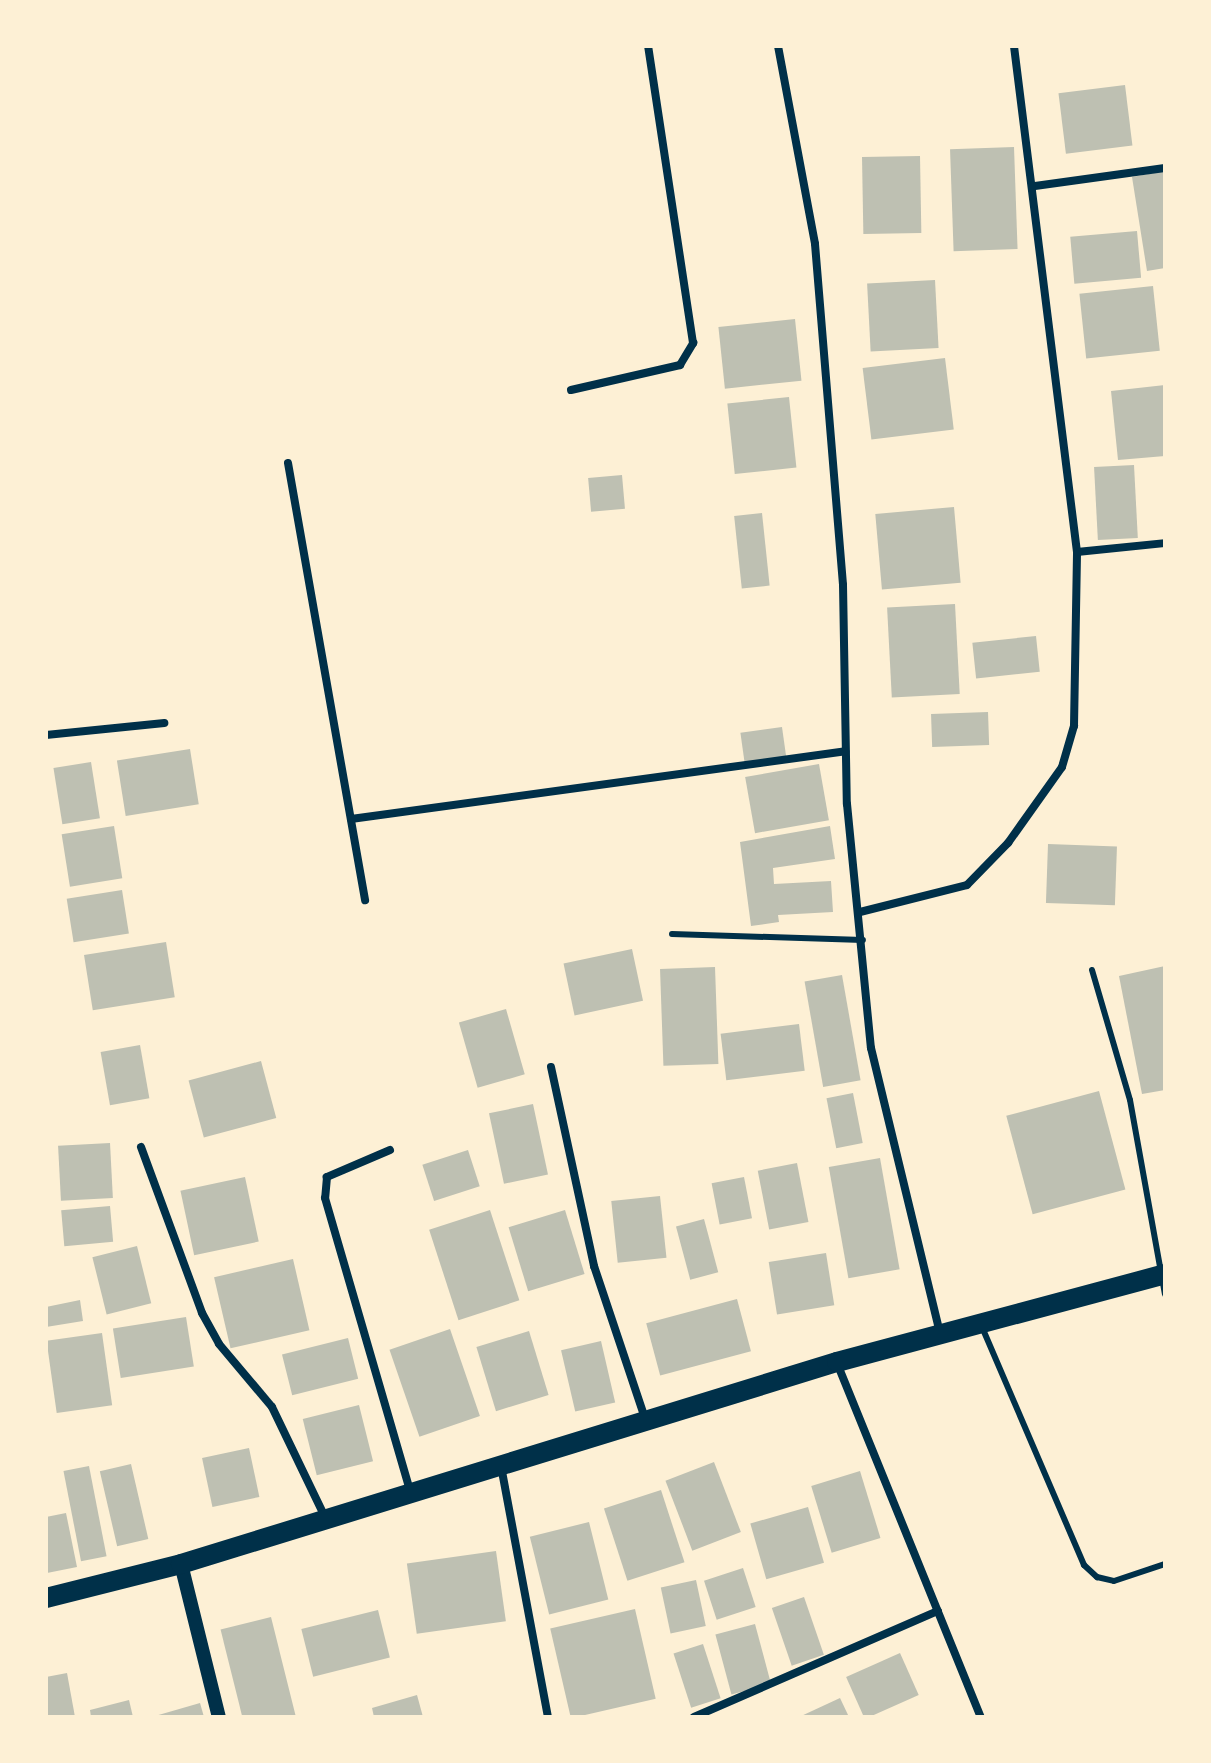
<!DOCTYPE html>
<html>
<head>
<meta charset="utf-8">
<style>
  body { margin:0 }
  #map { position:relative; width:1211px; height:1763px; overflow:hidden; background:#fdf0d5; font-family:Signika,sans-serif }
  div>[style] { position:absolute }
  .building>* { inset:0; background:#bec0b2; transform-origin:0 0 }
  .service>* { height:6px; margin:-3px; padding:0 3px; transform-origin:3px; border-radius:3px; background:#003049 }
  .minor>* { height:8px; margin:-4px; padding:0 4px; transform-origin:4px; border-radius:4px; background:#003049 }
  .tertiary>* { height:14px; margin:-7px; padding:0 7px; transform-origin:7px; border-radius:7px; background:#003049 }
  .primary>* { height:20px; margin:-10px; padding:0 10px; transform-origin:10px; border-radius:10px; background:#003049 }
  span { translate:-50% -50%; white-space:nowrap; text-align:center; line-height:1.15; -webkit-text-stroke:6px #fdf0d5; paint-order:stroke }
  .frame { position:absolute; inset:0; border:48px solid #fdf0d5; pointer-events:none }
</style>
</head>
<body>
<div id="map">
  <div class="building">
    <div style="left:1125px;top:85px;width:61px;height:67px;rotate:83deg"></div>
    <div style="left:1014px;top:147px;width:102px;height:64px;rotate:88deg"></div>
    <div style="left:920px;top:156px;width:77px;height:58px;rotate:89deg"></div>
    <div style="clip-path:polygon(1165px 171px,1165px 268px,1147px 271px,1132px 177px)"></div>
    <div style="left:1137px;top:231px;width:47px;height:67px;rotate:85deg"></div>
    <div style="left:935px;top:280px;width:68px;height:68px;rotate:87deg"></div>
    <div style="left:1153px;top:286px;width:65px;height:74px;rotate:84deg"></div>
    <div style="left:795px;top:319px;width:62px;height:77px;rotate:84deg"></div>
    <div style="left:945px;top:358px;width:72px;height:83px;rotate:83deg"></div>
    <div style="clip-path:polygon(1165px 385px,1165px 456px,1118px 460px,1111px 391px)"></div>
    <div style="left:789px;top:397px;width:71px;height:62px;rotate:84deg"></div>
    <div style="left:1134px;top:465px;width:73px;height:40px;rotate:87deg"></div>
    <div style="left:622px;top:475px;width:34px;height:34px;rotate:85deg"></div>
    <div style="left:954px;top:507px;width:76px;height:79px;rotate:85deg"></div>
    <div style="left:762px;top:513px;width:73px;height:28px;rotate:84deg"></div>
    <div style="left:955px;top:604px;width:90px;height:68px;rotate:87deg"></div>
    <div style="left:1036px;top:636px;width:36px;height:64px;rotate:84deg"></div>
    <div style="left:988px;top:712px;width:33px;height:57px;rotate:88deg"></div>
    <div style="left:782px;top:727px;width:30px;height:42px;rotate:82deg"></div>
    <div style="left:190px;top:749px;width:56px;height:74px;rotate:81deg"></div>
    <div style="left:91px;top:762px;width:57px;height:38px;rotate:81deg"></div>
    <div style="left:819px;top:764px;width:57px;height:75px;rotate:80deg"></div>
    <div style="left:114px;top:826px;width:53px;height:53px;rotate:81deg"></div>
    <div style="clip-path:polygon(830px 826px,835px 859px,773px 868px,774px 884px,831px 881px,833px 912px,778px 915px,779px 922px,751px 926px,740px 842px)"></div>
    <div style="left:1048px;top:844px;width:69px;height:59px;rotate:2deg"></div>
    <div style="left:122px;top:890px;width:44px;height:56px;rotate:81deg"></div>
    <div style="left:166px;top:942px;width:56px;height:83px;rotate:81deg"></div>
    <div style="left:632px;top:949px;width:53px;height:70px;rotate:78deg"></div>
    <div style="clip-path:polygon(1165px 966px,1165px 1090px,1142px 1094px,1119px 976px)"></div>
    <div style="left:715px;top:967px;width:97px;height:55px;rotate:88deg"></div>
    <div style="left:842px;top:975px;width:107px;height:38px;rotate:80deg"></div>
    <div style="left:506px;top:1009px;width:68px;height:49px;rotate:74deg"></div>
    <div style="left:799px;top:1024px;width:47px;height:79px;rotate:83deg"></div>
    <div style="left:140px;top:1045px;width:54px;height:40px;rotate:80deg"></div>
    <div style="left:261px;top:1061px;width:59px;height:75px;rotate:75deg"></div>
    <div style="left:1099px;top:1091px;width:102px;height:96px;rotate:75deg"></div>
    <div style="left:853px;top:1093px;width:51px;height:27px;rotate:79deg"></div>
    <div style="left:533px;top:1104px;width:72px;height:45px;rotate:78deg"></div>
    <div style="left:110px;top:1143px;width:55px;height:52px;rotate:87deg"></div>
    <div style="left:468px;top:1150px;width:38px;height:48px;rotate:72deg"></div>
    <div style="left:880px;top:1158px;width:113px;height:52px;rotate:80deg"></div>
    <div style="left:797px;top:1163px;width:60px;height:40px;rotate:79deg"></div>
    <div style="left:245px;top:1177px;width:66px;height:66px;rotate:78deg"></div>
    <div style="left:744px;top:1177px;width:42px;height:33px;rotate:79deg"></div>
    <div style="left:660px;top:1196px;width:62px;height:49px;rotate:84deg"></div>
    <div style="left:110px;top:1206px;width:36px;height:49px;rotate:85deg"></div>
    <div style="left:490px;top:1210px;width:95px;height:64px;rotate:72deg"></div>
    <div style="left:565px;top:1210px;width:67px;height:59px;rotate:73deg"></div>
    <div style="left:704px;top:1219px;width:55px;height:29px;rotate:75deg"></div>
    <div style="left:137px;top:1246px;width:59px;height:46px;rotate:76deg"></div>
    <div style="left:826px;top:1253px;width:53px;height:58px;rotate:81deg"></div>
    <div style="left:293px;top:1259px;width:73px;height:81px;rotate:77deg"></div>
    <div style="left:737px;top:1299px;width:54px;height:94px;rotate:75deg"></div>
    <div style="clip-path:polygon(80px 1300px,83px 1321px,46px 1327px,46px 1307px)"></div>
    <div style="left:186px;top:1317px;width:50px;height:74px;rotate:81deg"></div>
    <div style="left:450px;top:1329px;width:92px;height:64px;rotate:71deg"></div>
    <div style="left:529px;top:1331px;width:67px;height:55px;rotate:73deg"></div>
    <div style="left:102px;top:1333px;width:73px;height:56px;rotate:82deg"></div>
    <div style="left:348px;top:1338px;width:42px;height:68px;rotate:76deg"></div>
    <div style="left:601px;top:1341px;width:63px;height:41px;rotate:77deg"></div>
    <div style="left:359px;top:1405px;width:58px;height:58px;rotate:76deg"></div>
    <div style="left:249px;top:1448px;width:50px;height:48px;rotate:78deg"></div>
    <div style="left:714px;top:1462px;width:75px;height:52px;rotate:69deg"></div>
    <div style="left:131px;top:1464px;width:77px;height:32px;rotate:77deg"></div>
    <div style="left:89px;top:1466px;width:92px;height:26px;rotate:79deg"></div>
    <div style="left:860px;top:1471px;width:70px;height:51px;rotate:73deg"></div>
    <div style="left:661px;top:1490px;width:76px;height:60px;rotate:72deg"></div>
    <div style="left:808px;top:1507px;width:58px;height:60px;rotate:74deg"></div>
    <div style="clip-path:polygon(66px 1513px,77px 1567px,47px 1573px,46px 1517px)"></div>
    <div style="left:589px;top:1522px;width:80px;height:61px;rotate:76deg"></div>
    <div style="left:496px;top:1551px;width:71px;height:90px;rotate:82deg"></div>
    <div style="left:743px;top:1568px;width:41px;height:41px;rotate:72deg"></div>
    <div style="left:696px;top:1580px;width:47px;height:36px;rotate:78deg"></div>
    <div style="left:804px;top:1597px;width:61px;height:34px;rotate:71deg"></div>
    <div style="left:635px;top:1609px;width:92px;height:87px;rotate:77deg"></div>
    <div style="left:378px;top:1610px;width:49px;height:79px;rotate:76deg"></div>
    <div style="left:271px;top:1617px;width:103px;height:52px;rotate:76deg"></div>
    <div style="left:755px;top:1624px;width:62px;height:41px;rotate:75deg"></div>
    <div style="left:703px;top:1644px;width:57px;height:31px;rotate:72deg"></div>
    <div style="left:900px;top:1653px;width:46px;height:59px;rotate:66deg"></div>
    <div style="clip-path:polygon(67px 1673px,75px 1717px,46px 1717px,46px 1677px)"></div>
    <div style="clip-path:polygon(417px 1695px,423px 1717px,374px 1717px,372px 1708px)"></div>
    <div style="clip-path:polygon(840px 1698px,849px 1717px,799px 1717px)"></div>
    <div style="clip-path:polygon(129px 1700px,133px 1717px,91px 1717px,90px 1710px)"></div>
    <div style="clip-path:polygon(200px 1703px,204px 1717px,155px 1717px,155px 1716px)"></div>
  </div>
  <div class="service">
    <div style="left:672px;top:934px;width:191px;rotate:1.8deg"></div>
    <div style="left:1092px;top:970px;width:135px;rotate:73.7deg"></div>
    <div style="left:1130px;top:1100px;width:197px;rotate:79.8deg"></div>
    <div style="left:982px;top:1327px;width:259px;rotate:66.8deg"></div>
    <div style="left:1084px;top:1565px;width:18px;rotate:43deg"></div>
    <div style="left:1097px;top:1577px;width:17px;rotate:13deg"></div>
    <div style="left:1114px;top:1581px;width:54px;rotate:-18.4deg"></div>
  </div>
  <div class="minor">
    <div style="left:778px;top:46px;width:201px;rotate:79.4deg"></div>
    <div style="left:815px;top:244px;width:342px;rotate:85.3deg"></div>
    <div style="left:843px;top:585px;width:219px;rotate:89deg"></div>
    <div style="left:847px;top:804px;width:245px;rotate:84.4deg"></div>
    <div style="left:871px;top:1048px;width:294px;rotate:76.4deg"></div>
    <div style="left:1035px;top:186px;width:131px;rotate:-7.9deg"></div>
    <div style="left:571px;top:390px;width:112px;rotate:-12.9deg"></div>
    <div style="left:680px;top:365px;width:26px;rotate:-59deg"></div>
    <div style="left:693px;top:343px;width:300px;rotate:-98.6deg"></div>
    <div style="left:288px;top:463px;width:444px;rotate:80deg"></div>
    <div style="left:1077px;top:552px;width:88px;rotate:-5.8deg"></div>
    <div style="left:46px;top:735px;width:119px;rotate:-5.8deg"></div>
    <div style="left:351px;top:819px;width:499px;rotate:-7.8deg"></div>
    <div style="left:860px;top:912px;width:110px;rotate:-14.2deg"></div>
    <div style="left:967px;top:885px;width:59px;rotate:-45.7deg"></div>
    <div style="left:1008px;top:843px;width:93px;rotate:-54.6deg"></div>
    <div style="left:1062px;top:767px;width:43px;rotate:-73.7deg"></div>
    <div style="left:1074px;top:726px;width:174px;rotate:-89deg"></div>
    <div style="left:1077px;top:552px;width:510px;rotate:-97.1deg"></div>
    <div style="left:551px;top:1067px;width:204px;rotate:77.8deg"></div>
    <div style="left:594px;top:1266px;width:163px;rotate:71.5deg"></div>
    <div style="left:141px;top:1147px;width:177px;rotate:69.8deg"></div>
    <div style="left:202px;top:1313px;width:35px;rotate:61deg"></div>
    <div style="left:219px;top:1344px;width:82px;rotate:49.9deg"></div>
    <div style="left:272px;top:1407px;width:124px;rotate:64.3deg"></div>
    <div style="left:390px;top:1150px;width:69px;rotate:156.8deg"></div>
    <div style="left:327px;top:1177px;width:21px;rotate:95deg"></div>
    <div style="left:325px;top:1198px;width:305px;rotate:73.8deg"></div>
    <div style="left:837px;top:1363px;width:382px;rotate:67.9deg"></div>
    <div style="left:501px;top:1466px;width:255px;rotate:79.4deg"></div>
    <div style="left:694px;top:1717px;width:266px;rotate:-23.5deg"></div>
  </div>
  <div class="tertiary">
    <div style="left:181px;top:1564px;width:158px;rotate:76.1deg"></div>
  </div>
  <div class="primary">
    <div style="left:46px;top:1598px;width:139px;rotate:-14.1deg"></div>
    <div style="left:181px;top:1564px;width:686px;rotate:-17.12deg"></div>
    <div style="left:837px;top:1362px;width:340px;rotate:-15deg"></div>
  </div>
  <div class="frame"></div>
</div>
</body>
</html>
